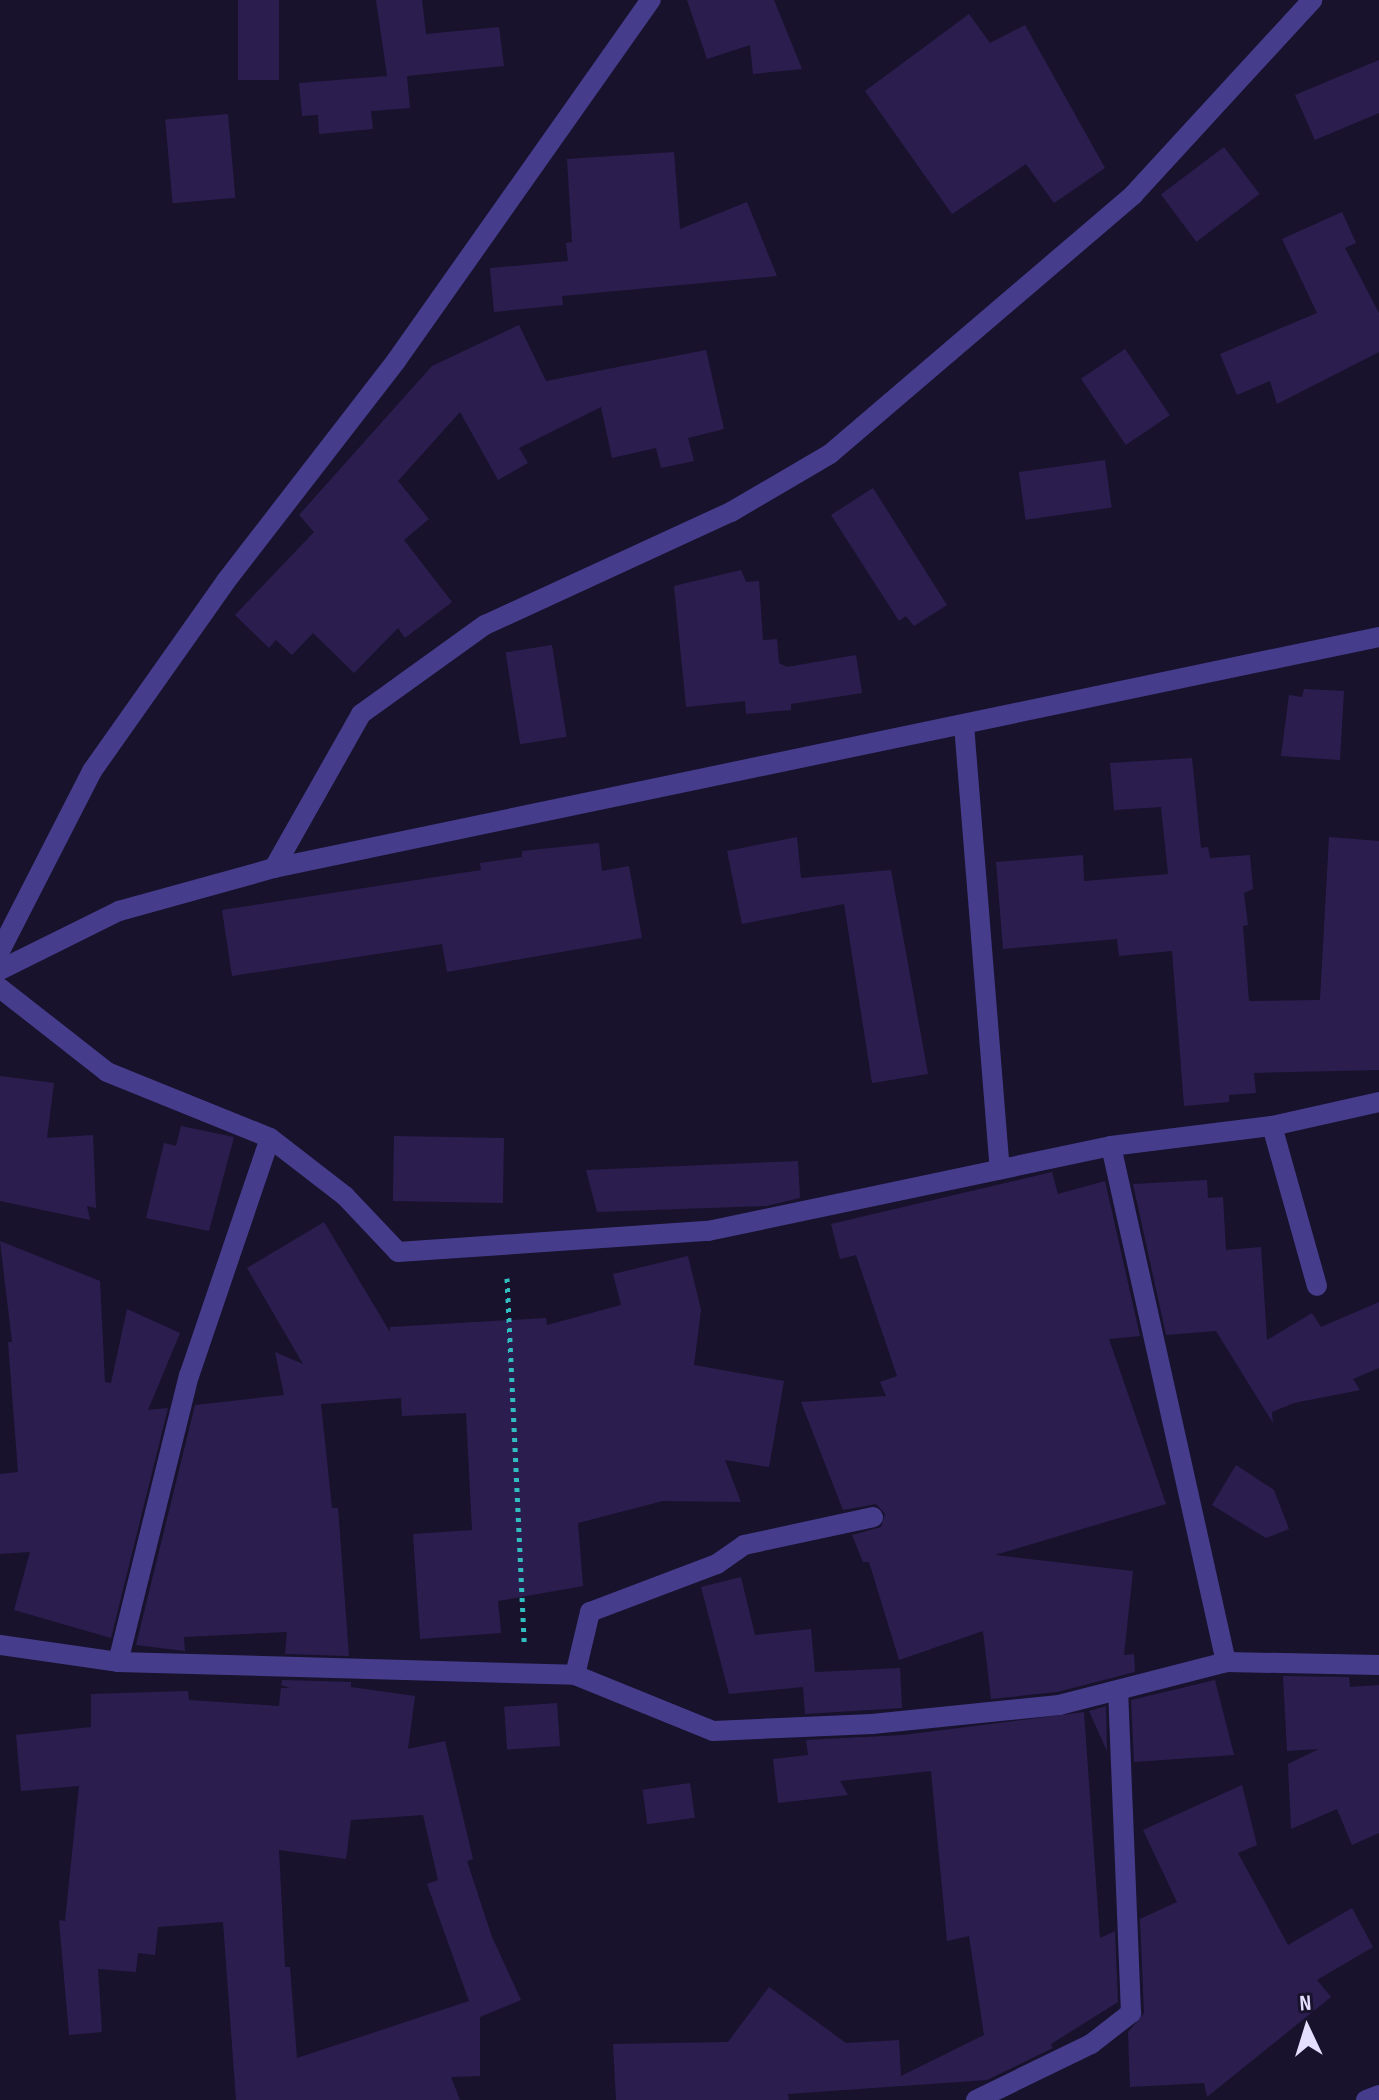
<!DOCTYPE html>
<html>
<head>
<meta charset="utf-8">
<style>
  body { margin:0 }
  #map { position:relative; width:1379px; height:2100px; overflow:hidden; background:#18122d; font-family:"Sofia Sans Condensed",sans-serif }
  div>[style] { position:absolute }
  .building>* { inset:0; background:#2b1e4e; transform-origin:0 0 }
  .path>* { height:5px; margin-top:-2.5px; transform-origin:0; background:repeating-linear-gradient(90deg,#31bec0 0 4px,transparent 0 10px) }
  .minor>* { height:20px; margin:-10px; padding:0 10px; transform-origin:10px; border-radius:10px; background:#453d8c }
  span { translate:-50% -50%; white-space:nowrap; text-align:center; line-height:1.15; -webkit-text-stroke:8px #18122d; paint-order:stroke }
  .north { position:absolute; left:1267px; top:1988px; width:80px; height:80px; -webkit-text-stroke:6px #18122d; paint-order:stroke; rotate:356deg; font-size:22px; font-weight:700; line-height:32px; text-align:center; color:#e4deff }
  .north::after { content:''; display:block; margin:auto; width:28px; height:36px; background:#e4deff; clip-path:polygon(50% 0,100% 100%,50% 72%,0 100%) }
</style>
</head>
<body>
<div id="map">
  <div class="building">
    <div style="left:238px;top:0;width:41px;height:80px"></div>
    <div style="clip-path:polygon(376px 0,422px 0,426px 34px,499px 27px,504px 66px,407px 76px,410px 108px,371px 111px,373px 129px,319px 134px,318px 115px,302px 116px,299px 83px,387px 76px)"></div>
    <div style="clip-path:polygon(687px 0,774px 0,802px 69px,753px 74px,750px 45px,707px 59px)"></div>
    <div style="clip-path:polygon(969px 14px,990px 43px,1025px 25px,1105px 168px,1054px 203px,1026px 164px,952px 214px,865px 91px)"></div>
    <div style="clip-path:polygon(1379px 60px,1379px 113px,1315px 140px,1295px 95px)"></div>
    <div style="left:228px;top:114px;width:84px;height:63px;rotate:85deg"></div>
    <div style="left:1224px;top:147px;width:59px;height:79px;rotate:53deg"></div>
    <div style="clip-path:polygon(674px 152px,680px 229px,747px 202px,777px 276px,562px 296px,563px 305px,494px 312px,490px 268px,568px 261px,566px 243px,572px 242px,567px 159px)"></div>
    <div style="clip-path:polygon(1342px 212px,1356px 243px,1345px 248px,1379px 313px,1379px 352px,1277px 404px,1270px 381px,1237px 395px,1220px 354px,1317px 313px,1282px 239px)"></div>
    <div style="clip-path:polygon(519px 325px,546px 381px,706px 350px,724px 429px,688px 438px,694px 461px,661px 468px,656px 448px,612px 458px,601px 407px,519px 448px,528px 463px,498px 480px,460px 412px,398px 481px,429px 519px,404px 540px,452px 602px,405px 638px,398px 628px,354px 673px,313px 633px,292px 655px,276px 640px,269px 648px,235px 615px,314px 532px,299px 515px,432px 366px)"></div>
    <div style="left:1125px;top:349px;width:80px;height:53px;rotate:56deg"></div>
    <div style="left:1105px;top:460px;width:48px;height:87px;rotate:82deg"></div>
    <div style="clip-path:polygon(873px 488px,947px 605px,914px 626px,906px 616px,899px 621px,831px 515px)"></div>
    <div style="clip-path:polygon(741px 570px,746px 582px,759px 581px,763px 640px,777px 639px,779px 663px,787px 667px,856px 655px,862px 693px,791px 704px,791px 710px,746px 714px,745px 701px,686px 707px,674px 586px)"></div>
    <div style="left:552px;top:645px;width:93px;height:47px;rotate:81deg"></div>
    <div style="clip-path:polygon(1304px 689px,1344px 691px,1340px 760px,1281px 756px,1289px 695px,1302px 697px)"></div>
    <div style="clip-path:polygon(1192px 758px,1201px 848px,1208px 847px,1210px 858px,1250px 855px,1253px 889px,1244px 893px,1248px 925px,1243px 926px,1249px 1001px,1320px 1000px,1329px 837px,1379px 841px,1379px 1070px,1254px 1073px,1256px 1093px,1229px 1095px,1229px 1102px,1184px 1106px,1172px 951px,1119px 956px,1117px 939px,1003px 949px,996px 862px,1083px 855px,1084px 881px,1168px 874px,1161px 807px,1114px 810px,1110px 763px)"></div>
    <div style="clip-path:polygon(797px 837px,801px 878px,891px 870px,928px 1074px,872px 1083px,844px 904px,742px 924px,727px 851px)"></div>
    <div style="clip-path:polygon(599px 843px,602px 871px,629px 866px,642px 938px,447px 972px,442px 944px,232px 976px,222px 910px,481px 870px,480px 863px,522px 857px,522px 851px)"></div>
    <div style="clip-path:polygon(0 1076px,54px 1083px,47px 1138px,93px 1135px,96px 1208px,87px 1206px,90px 1220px,0 1201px)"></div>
    <div style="clip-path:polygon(181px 1126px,234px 1137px,209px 1231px,146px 1218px,164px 1143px,176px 1146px)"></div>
    <div style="left:394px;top:1136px;width:110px;height:65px;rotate:1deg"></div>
    <div style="clip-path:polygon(798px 1161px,800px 1198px,766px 1206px,597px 1212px,586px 1170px)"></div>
    <div style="clip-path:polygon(1052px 1172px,1058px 1194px,1105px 1181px,1140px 1336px,1109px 1339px,1166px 1504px,995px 1555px,1133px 1571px,1124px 1655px,1134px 1654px,1135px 1672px,1057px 1692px,991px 1699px,983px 1631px,899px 1660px,869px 1562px,863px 1562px,852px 1535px,881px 1527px,885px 1514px,876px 1504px,843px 1510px,801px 1402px,886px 1396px,880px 1382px,897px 1376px,856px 1255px,840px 1259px,831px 1224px)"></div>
    <div style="clip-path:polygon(1207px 1180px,1208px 1198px,1223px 1197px,1226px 1250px,1261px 1247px,1267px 1340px,1312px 1313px,1321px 1327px,1379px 1302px,1379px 1368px,1353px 1379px,1360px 1390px,1294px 1403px,1272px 1412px,1273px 1423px,1216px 1331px,1166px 1335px,1133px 1184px)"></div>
    <div style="clip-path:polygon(324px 1222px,390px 1332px,390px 1327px,546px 1318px,547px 1325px,621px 1305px,613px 1274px,688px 1256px,701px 1310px,694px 1365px,784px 1381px,769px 1467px,725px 1460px,741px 1502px,663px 1501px,578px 1523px,583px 1586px,498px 1601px,501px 1633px,420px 1639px,413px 1534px,472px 1530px,466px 1413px,402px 1416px,401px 1398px,321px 1404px,332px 1508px,338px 1508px,349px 1656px,285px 1654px,287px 1632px,184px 1637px,185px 1651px,136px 1645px,195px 1405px,284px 1395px,275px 1352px,303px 1364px,247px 1268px)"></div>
    <div style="clip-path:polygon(0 1241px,100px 1281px,105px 1382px,111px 1383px,127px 1309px,180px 1333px,148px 1410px,168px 1408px,111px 1638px,14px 1610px,30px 1552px,0 1554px,0 1474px,18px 1472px,8px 1342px,12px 1342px)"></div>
    <div style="clip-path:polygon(1236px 1465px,1274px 1490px,1289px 1529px,1266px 1538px,1212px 1505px)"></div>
    <div style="clip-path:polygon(741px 1577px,755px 1635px,811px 1629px,815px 1672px,900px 1668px,902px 1708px,805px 1714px,803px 1687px,729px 1694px,701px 1587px)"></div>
    <div style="clip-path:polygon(1283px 1676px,1349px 1677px,1350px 1687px,1379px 1685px,1379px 1833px,1352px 1845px,1337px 1809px,1291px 1829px,1288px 1764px,1319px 1749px,1287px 1751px)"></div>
    <div style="clip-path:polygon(evenodd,282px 1680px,351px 1682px,351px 1687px,415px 1696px,408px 1749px,445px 1741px,473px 1859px,467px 1861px,492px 1937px,521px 2000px,480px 2017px,480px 2076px,451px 2077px,460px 2100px,236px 2100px,223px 1922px,158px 1927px,155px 1955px,138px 1953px,136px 1972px,98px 1969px,102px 2032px,69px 2035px,59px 1920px,65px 1921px,79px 1786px,21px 1791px,16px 1735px,91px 1727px,91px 1694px,188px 1691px,189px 1700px,279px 1706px,281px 1688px,290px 1688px,281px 1685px,282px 1680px,423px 1815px,438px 1880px,427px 1884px,469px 2001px,297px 2058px,290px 1967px,285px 1967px,279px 1850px,346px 1859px,351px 1820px,423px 1815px)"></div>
    <div style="clip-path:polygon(1215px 1680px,1234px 1755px,1134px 1762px,1131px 1700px)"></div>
    <div style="left:557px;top:1703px;width:43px;height:53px;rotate:86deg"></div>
    <div style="clip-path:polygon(1106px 1706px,1107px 1751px,1089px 1711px)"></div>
    <div style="clip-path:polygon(1084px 1712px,1100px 1938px,1115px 1931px,1118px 2002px,1051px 2044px,1053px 2048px,987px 2080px,788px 2094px,789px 2100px,616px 2100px,613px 2044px,728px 2042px,769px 1987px,846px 2043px,899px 2040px,901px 2076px,984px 2035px,969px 1936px,947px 1941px,931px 1771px,840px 1781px,848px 1795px,778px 1803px,773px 1759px,808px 1755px,806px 1740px,903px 1735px)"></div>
    <div style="left:690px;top:1783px;width:35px;height:48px;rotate:82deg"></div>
    <div style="clip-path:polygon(1242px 1785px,1257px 1845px,1238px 1853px,1288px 1945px,1352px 1908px,1373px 1947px,1317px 1980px,1331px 1997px,1207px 2097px,1204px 2083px,1130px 2087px,1128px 2032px,1144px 2013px,1140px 1919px,1177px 1902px,1143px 1830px)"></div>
  </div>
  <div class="path">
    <div style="left:507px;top:1278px;width:365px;rotate:87.3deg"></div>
  </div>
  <div class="minor">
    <div style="left:964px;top:725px;width:446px;rotate:85.4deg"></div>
    <div style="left:274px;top:868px;width:177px;rotate:-60.5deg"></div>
    <div style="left:361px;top:714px;width:153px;rotate:-35.7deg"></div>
    <div style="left:485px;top:625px;width:271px;rotate:-24.7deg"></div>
    <div style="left:731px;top:512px;width:115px;rotate:-30.4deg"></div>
    <div style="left:830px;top:454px;width:399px;rotate:-40.5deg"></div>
    <div style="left:1133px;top:195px;width:265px;rotate:-47.4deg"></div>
    <div style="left:0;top:951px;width:202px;rotate:-62.9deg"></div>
    <div style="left:92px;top:771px;width:232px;rotate:-54.8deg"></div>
    <div style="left:226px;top:581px;width:278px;rotate:-52.3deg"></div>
    <div style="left:396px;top:361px;width:442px;rotate:-54.8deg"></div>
    <div style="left:0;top:970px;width:133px;rotate:-26.4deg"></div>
    <div style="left:119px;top:911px;width:161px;rotate:-15.5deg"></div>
    <div style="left:274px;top:868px;width:1129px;rotate:-11.81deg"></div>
    <div style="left:0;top:988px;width:136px;rotate:38.1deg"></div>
    <div style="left:107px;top:1072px;width:176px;rotate:22deg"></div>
    <div style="left:1272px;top:1126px;width:166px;rotate:74.3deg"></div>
    <div style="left:1111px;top:1146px;width:529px;rotate:77.44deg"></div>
    <div style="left:0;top:1645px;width:119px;rotate:8.2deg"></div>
    <div style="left:118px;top:1662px;width:457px;rotate:1.6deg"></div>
    <div style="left:575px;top:1675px;width:149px;rotate:22.1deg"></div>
    <div style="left:713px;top:1731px;width:159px;rotate:-2.5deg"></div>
    <div style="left:872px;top:1724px;width:188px;rotate:-5.8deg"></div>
    <div style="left:1059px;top:1705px;width:172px;rotate:-14.4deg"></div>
    <div style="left:1226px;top:1662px;width:153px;rotate:1.1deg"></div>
    <div style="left:118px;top:1662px;width:295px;rotate:-76.1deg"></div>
    <div style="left:189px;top:1376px;width:251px;rotate:-71.2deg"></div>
    <div style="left:270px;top:1138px;width:95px;rotate:37.7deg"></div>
    <div style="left:345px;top:1196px;width:77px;rotate:46.6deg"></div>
    <div style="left:398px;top:1252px;width:311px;rotate:-3.9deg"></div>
    <div style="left:708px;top:1231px;width:412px;rotate:-11.9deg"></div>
    <div style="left:1111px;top:1146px;width:162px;rotate:-7.1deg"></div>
    <div style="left:1272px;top:1126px;width:110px;rotate:-12.6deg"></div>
    <div style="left:575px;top:1675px;width:65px;rotate:-76.6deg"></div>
    <div style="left:590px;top:1612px;width:136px;rotate:-20.7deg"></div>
    <div style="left:717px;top:1564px;width:33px;rotate:-35deg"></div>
    <div style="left:744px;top:1545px;width:132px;rotate:-12.2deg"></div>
    <div style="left:976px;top:2100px;width:128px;rotate:-26deg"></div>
    <div style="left:1091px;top:2044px;width:51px;rotate:-37.8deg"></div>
    <div style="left:1131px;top:2013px;width:320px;rotate:-92.3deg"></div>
    <div style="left:1366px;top:2100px;width:14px;rotate:-21deg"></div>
  </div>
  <div class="north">N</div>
</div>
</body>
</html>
